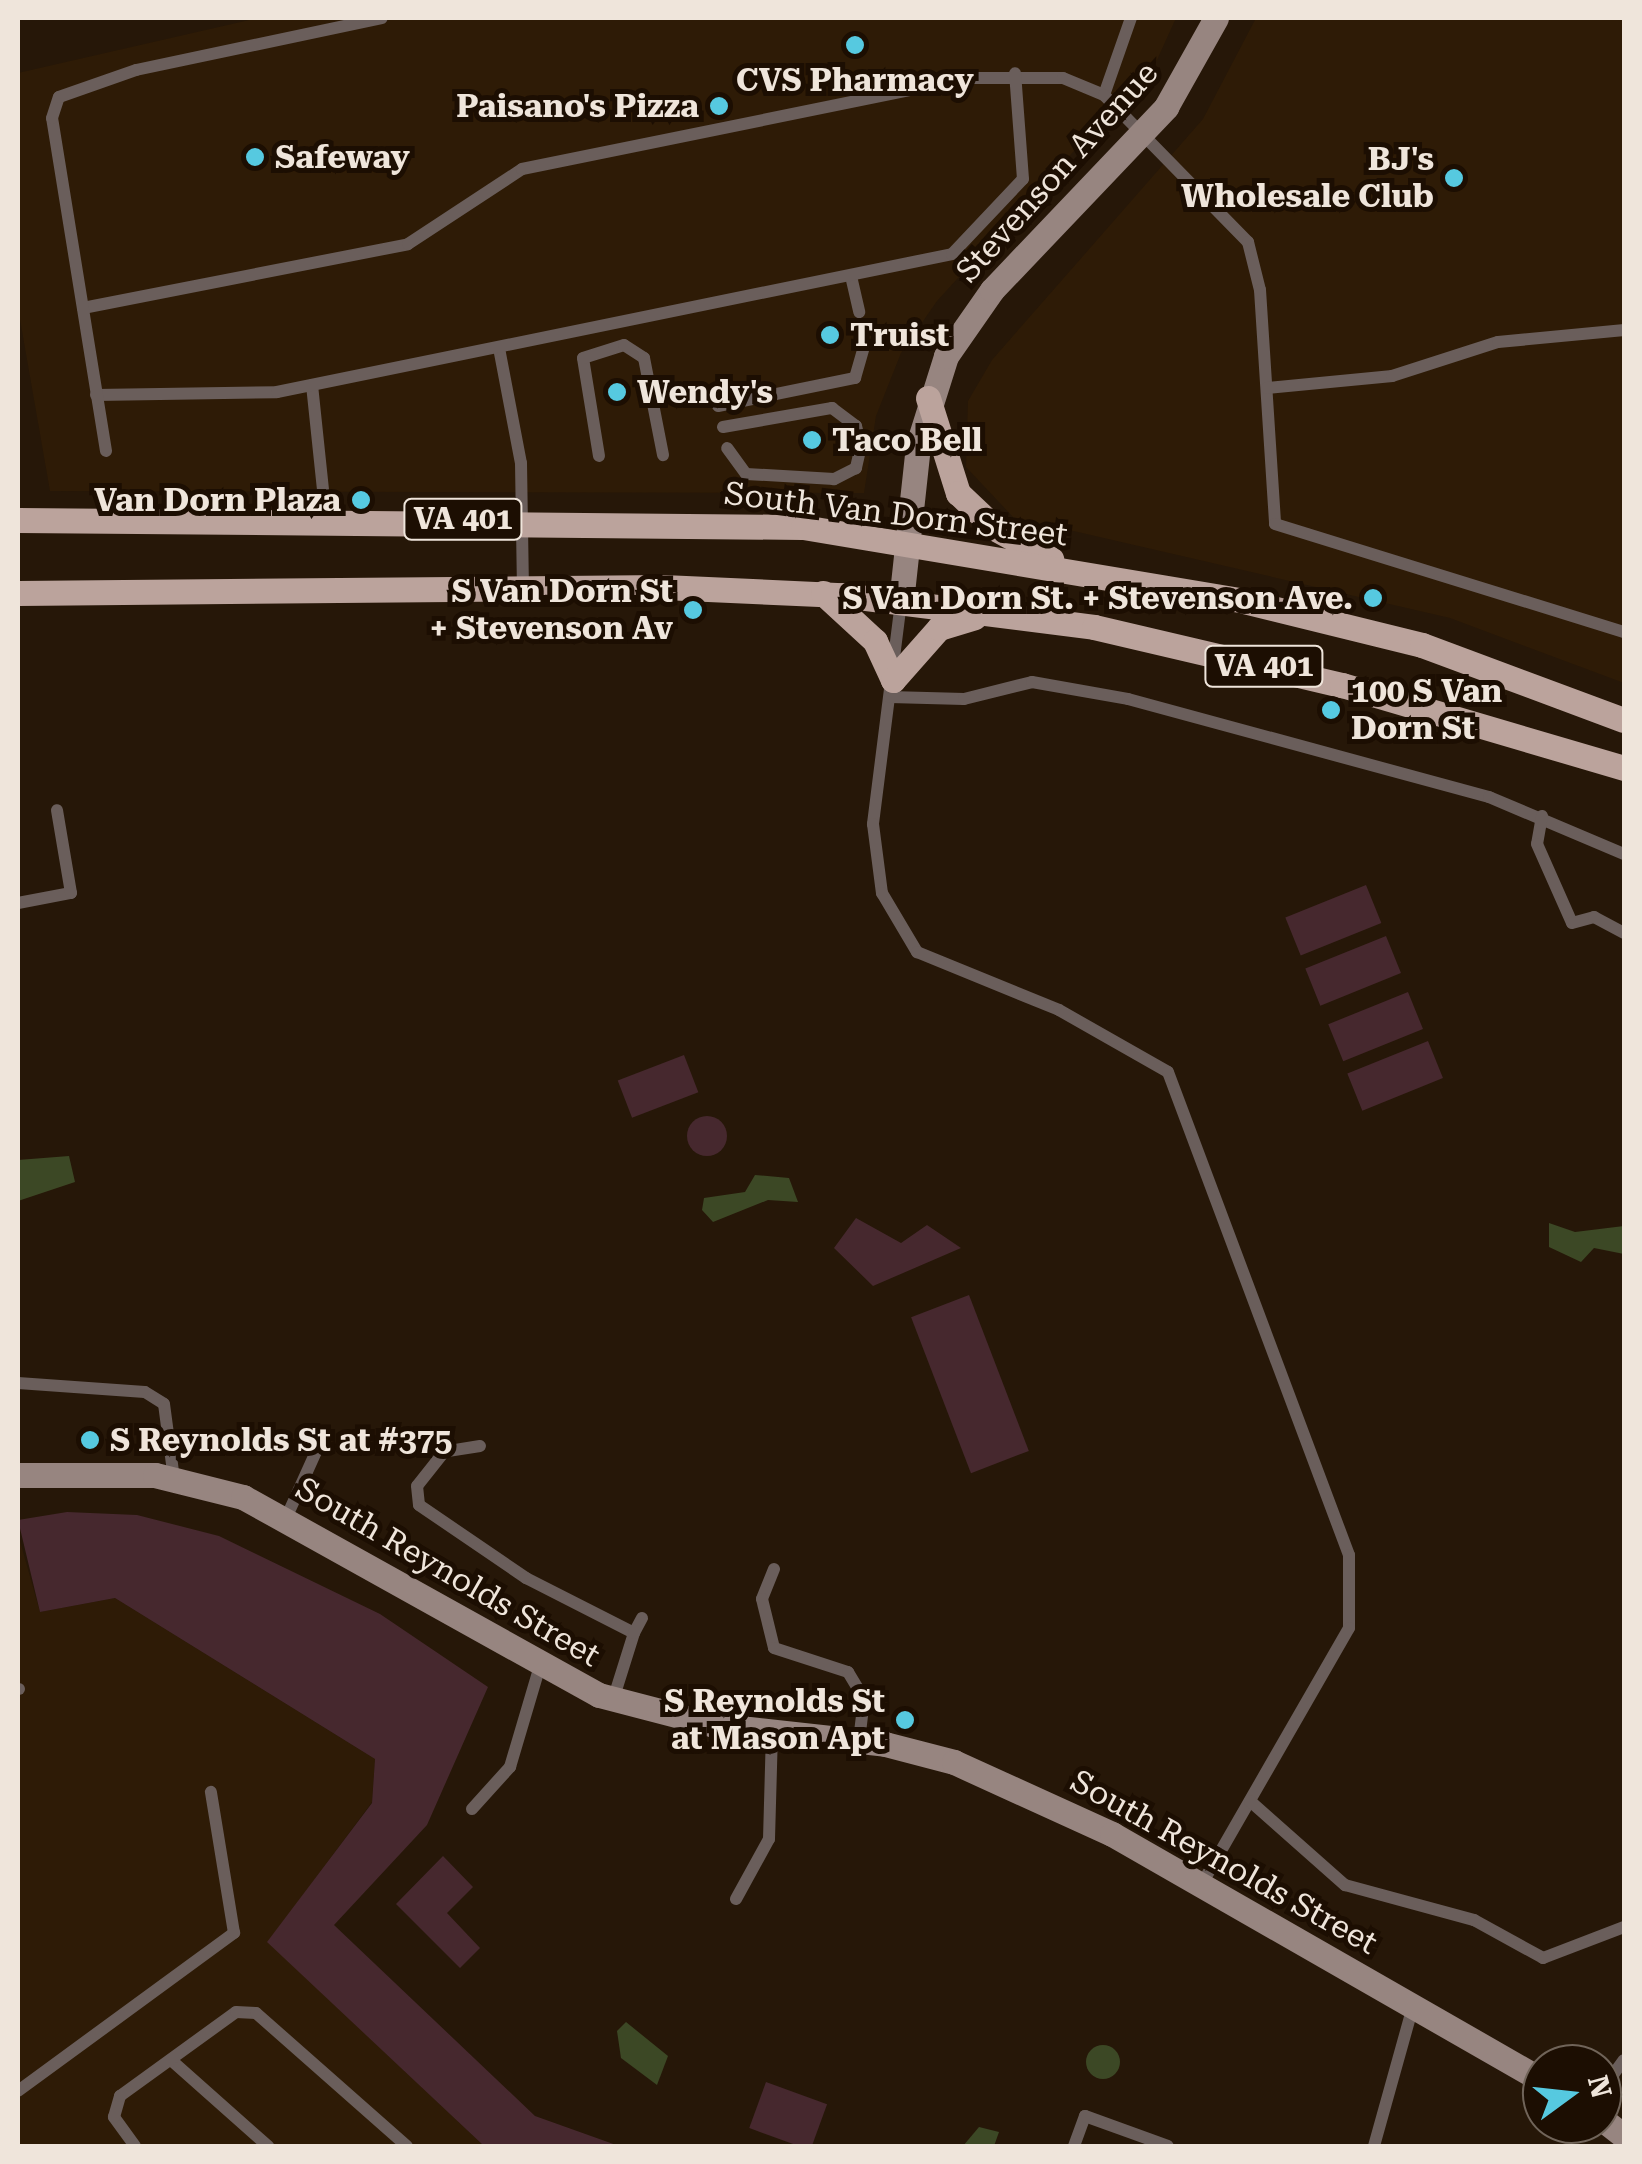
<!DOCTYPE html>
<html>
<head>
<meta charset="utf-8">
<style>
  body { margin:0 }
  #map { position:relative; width:1642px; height:2164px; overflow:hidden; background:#261708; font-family:"Roboto Serif",serif }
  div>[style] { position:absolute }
  .built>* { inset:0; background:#2e1b06 }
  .green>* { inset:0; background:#46282e; transform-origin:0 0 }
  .round { border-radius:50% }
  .water>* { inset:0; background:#3c4825 }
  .lane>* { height:12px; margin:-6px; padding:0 6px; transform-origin:6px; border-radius:6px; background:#6a5e5b }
  .secondary>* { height:25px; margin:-12.5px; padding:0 12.5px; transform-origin:12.5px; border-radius:12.5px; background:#978580 }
  .primary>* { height:25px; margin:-12.5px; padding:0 12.5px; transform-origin:12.5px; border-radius:12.5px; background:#bba39c }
  .dots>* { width:28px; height:28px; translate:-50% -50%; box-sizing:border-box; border:5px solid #1c0e02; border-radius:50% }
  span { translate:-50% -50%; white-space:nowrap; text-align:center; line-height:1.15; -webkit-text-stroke:10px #1c0e02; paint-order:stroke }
  .shield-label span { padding:2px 8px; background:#1c0e02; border:2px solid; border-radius:8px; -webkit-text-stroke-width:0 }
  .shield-label { font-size:30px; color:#efe5db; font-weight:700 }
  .poi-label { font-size:32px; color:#efe5db; font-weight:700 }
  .right { translate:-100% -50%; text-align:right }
  .left { translate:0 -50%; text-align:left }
  .street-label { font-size:32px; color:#efe5db }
  .frame { position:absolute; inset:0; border:20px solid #efe5db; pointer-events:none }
  .north { position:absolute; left:1522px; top:2044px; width:100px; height:100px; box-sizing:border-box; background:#1c0e02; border:2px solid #706459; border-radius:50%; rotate:75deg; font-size:28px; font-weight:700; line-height:40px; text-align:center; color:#efe5db }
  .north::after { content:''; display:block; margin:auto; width:35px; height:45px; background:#56c9e0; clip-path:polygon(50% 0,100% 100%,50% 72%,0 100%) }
</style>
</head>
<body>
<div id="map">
  <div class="built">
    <div style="clip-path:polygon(258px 18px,1176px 18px,1157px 60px,937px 301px,901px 353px,876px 416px,864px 493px,50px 491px,18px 308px,18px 73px)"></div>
    <div style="clip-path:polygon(1256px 18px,1624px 18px,1624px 683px,1450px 618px,1013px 517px,966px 467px,968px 401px,992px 360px,1203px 119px)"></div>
    <div style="clip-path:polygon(18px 1534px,40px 1612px,115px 1598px,375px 1759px,372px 1802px,268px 1942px,484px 2146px,18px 2146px)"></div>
  </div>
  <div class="green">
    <div style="left:1366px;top:885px;width:41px;height:87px;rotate:68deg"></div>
    <div style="left:1386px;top:936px;width:40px;height:87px;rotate:68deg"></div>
    <div style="left:1408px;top:992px;width:40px;height:86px;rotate:68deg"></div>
    <div style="left:1428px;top:1041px;width:40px;height:87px;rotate:68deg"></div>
    <div style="left:684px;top:1055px;width:40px;height:71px;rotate:69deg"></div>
    <div class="round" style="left:687px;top:1116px;width:40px;height:40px"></div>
    <div style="clip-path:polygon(856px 1218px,901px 1243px,927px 1225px,961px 1248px,873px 1286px,834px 1248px)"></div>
    <div style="left:969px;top:1295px;width:167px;height:62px;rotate:69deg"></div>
    <div style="clip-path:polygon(67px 1512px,137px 1515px,219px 1536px,380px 1614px,488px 1687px,427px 1825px,334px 1925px,535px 2116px,619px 2146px,484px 2146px,267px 1942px,372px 1803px,375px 1759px,115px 1598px,40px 1612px,18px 1520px)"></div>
    <div style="clip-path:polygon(443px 1856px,473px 1887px,447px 1913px,480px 1948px,460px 1968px,396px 1904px)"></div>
    <div style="left:766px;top:2082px;width:65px;height:49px;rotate:20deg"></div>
  </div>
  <div class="water">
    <div style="clip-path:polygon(69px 1156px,75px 1182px,18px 1201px,18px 1160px)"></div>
    <div style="clip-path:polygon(755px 1175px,789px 1178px,798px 1202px,768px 1200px,713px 1222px,702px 1210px,704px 1198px,745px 1192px)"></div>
    <div style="clip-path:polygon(1549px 1223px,1575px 1232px,1624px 1226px,1624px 1254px,1594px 1248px,1581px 1262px,1549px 1247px)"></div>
    <div style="clip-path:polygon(626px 2022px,668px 2056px,657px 2085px,621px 2058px,617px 2031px)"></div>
    <div class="round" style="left:1086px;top:2045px;width:34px;height:34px"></div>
    <div style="clip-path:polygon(979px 2127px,999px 2132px,994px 2146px,963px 2146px)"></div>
  </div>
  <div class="lane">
    <div style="left:1104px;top:95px;width:82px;rotate:-70.7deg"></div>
    <div style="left:851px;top:276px;width:37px;rotate:77deg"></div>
    <div style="left:83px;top:308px;width:331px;rotate:-11.1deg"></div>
    <div style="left:408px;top:244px;width:136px;rotate:-33.3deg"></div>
    <div style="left:522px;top:169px;width:458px;rotate:-11.5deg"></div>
    <div style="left:971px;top:78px;width:92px"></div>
    <div style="left:1063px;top:78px;width:44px;rotate:22.5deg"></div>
    <div style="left:1104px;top:95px;width:206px;rotate:45.6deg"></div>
    <div style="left:1248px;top:242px;width:49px;rotate:76deg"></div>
    <div style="left:1260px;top:290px;width:234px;rotate:86.3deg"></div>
    <div style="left:1275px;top:524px;width:365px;rotate:17.2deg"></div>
    <div style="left:499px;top:348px;width:117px;rotate:79.2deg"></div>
    <div style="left:521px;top:463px;width:125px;rotate:89.1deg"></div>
    <div style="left:312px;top:385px;width:134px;rotate:84deg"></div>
    <div style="left:1267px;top:388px;width:126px;rotate:-5.5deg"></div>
    <div style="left:1392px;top:376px;width:111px;rotate:-17.8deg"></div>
    <div style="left:1498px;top:342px;width:127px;rotate:-5.4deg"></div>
    <div style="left:96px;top:395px;width:181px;rotate:-0.9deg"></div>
    <div style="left:277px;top:392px;width:689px;rotate:-11.55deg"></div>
    <div style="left:952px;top:254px;width:103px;rotate:-46.6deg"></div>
    <div style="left:1023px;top:179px;width:106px;rotate:-94.3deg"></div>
    <div style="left:718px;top:406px;width:140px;rotate:-11.6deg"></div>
    <div style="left:855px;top:378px;width:35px;rotate:-74deg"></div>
    <div style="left:723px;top:427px;width:111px;rotate:-9.9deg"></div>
    <div style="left:832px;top:408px;width:30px;rotate:37deg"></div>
    <div style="left:856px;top:426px;width:21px;rotate:76deg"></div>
    <div style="left:861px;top:446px;width:23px;rotate:103deg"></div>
    <div style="left:856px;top:468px;width:25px;rotate:153deg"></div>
    <div style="left:834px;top:479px;width:88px;rotate:-176.7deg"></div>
    <div style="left:746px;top:474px;width:32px;rotate:-126deg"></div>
    <div style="left:106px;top:451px;width:337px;rotate:-99.2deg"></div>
    <div style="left:52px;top:118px;width:22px;rotate:-72deg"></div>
    <div style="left:59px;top:97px;width:82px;rotate:-19.3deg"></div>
    <div style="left:136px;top:70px;width:251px;rotate:-11.9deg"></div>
    <div style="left:599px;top:456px;width:99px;rotate:-99.3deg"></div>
    <div style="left:583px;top:358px;width:43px;rotate:-17.6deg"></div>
    <div style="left:624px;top:345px;width:24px;rotate:33deg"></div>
    <div style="left:644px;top:358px;width:99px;rotate:78.9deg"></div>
    <div style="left:901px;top:602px;width:224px;rotate:97.2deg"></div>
    <div style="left:873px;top:824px;width:70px;rotate:82.6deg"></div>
    <div style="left:882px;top:893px;width:69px;rotate:59.3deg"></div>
    <div style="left:917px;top:952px;width:153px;rotate:22.2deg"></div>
    <div style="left:1059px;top:1010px;width:125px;rotate:29.6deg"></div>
    <div style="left:1168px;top:1072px;width:516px;rotate:69.46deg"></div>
    <div style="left:1349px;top:1555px;width:73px;rotate:90deg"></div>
    <div style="left:1349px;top:1628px;width:297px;rotate:119.9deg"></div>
    <div style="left:890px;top:697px;width:74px;rotate:1.5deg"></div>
    <div style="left:964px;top:699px;width:70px;rotate:-14deg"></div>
    <div style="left:1032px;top:682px;width:97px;rotate:10deg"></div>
    <div style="left:1128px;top:699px;width:374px;rotate:15.2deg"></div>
    <div style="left:1489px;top:797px;width:147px;rotate:22.9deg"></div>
    <div style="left:1542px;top:816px;width:28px;rotate:100deg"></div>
    <div style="left:1537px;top:844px;width:86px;rotate:66.1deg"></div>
    <div style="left:1572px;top:923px;width:23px;rotate:-15deg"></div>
    <div style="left:1594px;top:917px;width:34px;rotate:28deg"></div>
    <div style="left:18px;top:903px;width:54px;rotate:-10.7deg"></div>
    <div style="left:71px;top:893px;width:84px;rotate:-99.6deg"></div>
    <div style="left:18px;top:1383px;width:127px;rotate:4.1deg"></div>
    <div style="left:145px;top:1392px;width:22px;rotate:32deg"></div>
    <div style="left:164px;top:1404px;width:76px;rotate:82.4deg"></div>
    <div style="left:480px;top:1446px;width:36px;rotate:171deg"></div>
    <div style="left:444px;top:1452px;width:43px;rotate:128.5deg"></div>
    <div style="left:417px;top:1486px;width:19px;rotate:84deg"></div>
    <div style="left:419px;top:1505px;width:130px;rotate:34.3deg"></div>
    <div style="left:526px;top:1578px;width:121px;rotate:27deg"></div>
    <div style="left:634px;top:1633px;width:70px;rotate:107.4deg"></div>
    <div style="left:287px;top:1516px;width:92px;rotate:-65.7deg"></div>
    <div style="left:774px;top:1569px;width:32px;rotate:112deg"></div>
    <div style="left:762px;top:1599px;width:50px;rotate:76.2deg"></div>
    <div style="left:774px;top:1648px;width:78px;rotate:18deg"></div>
    <div style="left:848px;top:1672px;width:31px;rotate:59deg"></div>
    <div style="left:864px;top:1699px;width:42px;rotate:96.8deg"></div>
    <div style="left:634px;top:1633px;width:17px;rotate:-62deg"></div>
    <div style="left:18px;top:1689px;width:1px"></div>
    <div style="left:1250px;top:1801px;width:127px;rotate:41.5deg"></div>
    <div style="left:1345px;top:1885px;width:134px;rotate:15.2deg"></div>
    <div style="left:1474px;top:1920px;width:79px;rotate:28.8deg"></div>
    <div style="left:1543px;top:1958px;width:87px;rotate:-20.9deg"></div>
    <div style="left:472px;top:1809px;width:57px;rotate:-47.9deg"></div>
    <div style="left:510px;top:1767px;width:105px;rotate:-73.5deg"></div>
    <div style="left:736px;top:1899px;width:68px;rotate:-61.2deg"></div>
    <div style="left:769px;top:1839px;width:109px;rotate:-88.4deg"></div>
    <div style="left:171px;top:2060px;width:130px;rotate:41.6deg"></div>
    <div style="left:1602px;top:2090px;width:37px;rotate:-54deg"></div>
    <div style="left:18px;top:2091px;width:268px;rotate:-36.2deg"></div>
    <div style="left:234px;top:1933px;width:143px;rotate:-99.3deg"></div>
    <div style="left:135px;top:2146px;width:36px;rotate:-126deg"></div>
    <div style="left:114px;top:2117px;width:22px;rotate:-74deg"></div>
    <div style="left:120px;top:2096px;width:143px;rotate:-35.9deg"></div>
    <div style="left:236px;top:2012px;width:20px;rotate:3deg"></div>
    <div style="left:256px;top:2013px;width:201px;rotate:41.4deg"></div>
    <div style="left:1074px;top:2146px;width:32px;rotate:-70deg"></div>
    <div style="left:1085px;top:2116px;width:88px;rotate:19.9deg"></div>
    <div style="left:1374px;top:2146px;width:145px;rotate:-74.4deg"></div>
  </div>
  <div class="secondary">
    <div style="left:901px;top:602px;width:158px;rotate:-83.8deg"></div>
    <div style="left:918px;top:445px;width:93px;rotate:-72.5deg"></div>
    <div style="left:946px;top:356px;width:80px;rotate:-55.1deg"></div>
    <div style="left:992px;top:290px;width:253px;rotate:-46.4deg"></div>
    <div style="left:1166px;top:107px;width:102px;rotate:-60.7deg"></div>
    <div style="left:18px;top:1475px;width:137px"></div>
    <div style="left:155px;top:1475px;width:91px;rotate:14deg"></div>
    <div style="left:243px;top:1497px;width:407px;rotate:29.1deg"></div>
    <div style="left:599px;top:1695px;width:119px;rotate:14.6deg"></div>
    <div style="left:714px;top:1725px;width:172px;rotate:6.3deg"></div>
    <div style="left:885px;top:1744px;width:71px;rotate:14.6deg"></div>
    <div style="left:954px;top:1762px;width:174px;rotate:24.5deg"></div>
    <div style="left:1112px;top:1834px;width:495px;rotate:29.8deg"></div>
    <div style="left:1602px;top:2119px;width:28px;rotate:38deg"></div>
  </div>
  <div class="primary">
    <div style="left:928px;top:398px;width:100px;rotate:72.5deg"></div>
    <div style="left:958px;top:493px;width:52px;rotate:43.5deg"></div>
    <div style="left:996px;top:529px;width:63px;rotate:28.6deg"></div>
    <div style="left:18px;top:520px;width:785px;rotate:0.51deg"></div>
    <div style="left:803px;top:527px;width:447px;rotate:9.5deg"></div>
    <div style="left:1244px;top:601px;width:183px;rotate:13.9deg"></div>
    <div style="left:1422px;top:645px;width:215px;rotate:20.4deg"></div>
    <div style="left:18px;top:593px;width:645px;rotate:-0.53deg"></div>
    <div style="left:663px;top:587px;width:179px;rotate:2.6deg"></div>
    <div style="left:842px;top:595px;width:254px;rotate:7.2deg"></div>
    <div style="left:1094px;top:627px;width:255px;rotate:13.2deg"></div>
    <div style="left:1342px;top:685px;width:294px;rotate:16.4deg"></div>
    <div style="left:823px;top:593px;width:71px;rotate:42.7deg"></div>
    <div style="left:875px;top:641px;width:43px;rotate:65.2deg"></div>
    <div style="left:893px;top:680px;width:69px;rotate:-48.5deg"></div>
    <div style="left:939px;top:628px;width:37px;rotate:-17deg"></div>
  </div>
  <div class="dots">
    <div style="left:855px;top:45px;background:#56c9e0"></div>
    <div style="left:719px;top:106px;background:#56c9e0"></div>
    <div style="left:255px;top:157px;background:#56c9e0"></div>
    <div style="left:1454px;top:178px;background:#56c9e0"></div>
    <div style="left:830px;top:335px;background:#56c9e0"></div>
    <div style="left:617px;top:392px;background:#56c9e0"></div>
    <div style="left:812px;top:440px;background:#56c9e0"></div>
    <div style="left:361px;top:500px;background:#56c9e0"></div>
    <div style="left:1373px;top:598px;background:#56c9e0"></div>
    <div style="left:693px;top:610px;background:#56c9e0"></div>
    <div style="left:1331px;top:710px;background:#56c9e0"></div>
    <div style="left:90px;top:1440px;background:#56c9e0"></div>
    <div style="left:905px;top:1720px;background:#56c9e0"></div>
  </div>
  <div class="shield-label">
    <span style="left:463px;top:519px">VA 401</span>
    <span style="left:1264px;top:666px">VA 401</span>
  </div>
  <div class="poi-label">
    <span style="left:855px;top:80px">CVS Pharmacy</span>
    <span class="right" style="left:699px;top:106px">Paisano's Pizza</span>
    <span class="left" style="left:275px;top:157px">Safeway</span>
    <span class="right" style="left:1434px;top:178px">BJ's<br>Wholesale Club</span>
    <span class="left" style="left:850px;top:335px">Truist</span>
    <span class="left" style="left:637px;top:392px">Wendy's</span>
    <span class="left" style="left:832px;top:440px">Taco Bell</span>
    <span class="right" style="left:341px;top:500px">Van Dorn Plaza</span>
    <span class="right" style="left:673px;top:610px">S Van Dorn St<br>+ Stevenson Av</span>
    <span class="right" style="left:1353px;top:598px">S Van Dorn St. + Stevenson Ave.</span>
    <span class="left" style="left:1351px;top:710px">100 S Van<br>Dorn St</span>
    <span class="left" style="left:110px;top:1440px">S Reynolds St at #375</span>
    <span class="right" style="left:885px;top:1720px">S Reynolds St<br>at Mason Apt</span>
  </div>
  <div class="street-label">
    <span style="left:1057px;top:172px;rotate:-48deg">Stevenson Avenue</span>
    <span style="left:896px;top:514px;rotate:7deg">South Van Dorn Street</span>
    <span style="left:448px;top:1572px;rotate:30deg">South Reynolds Street</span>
    <span style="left:1224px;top:1862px;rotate:29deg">South Reynolds Street</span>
  </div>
  <div class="frame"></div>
  <div class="north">N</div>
</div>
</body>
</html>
